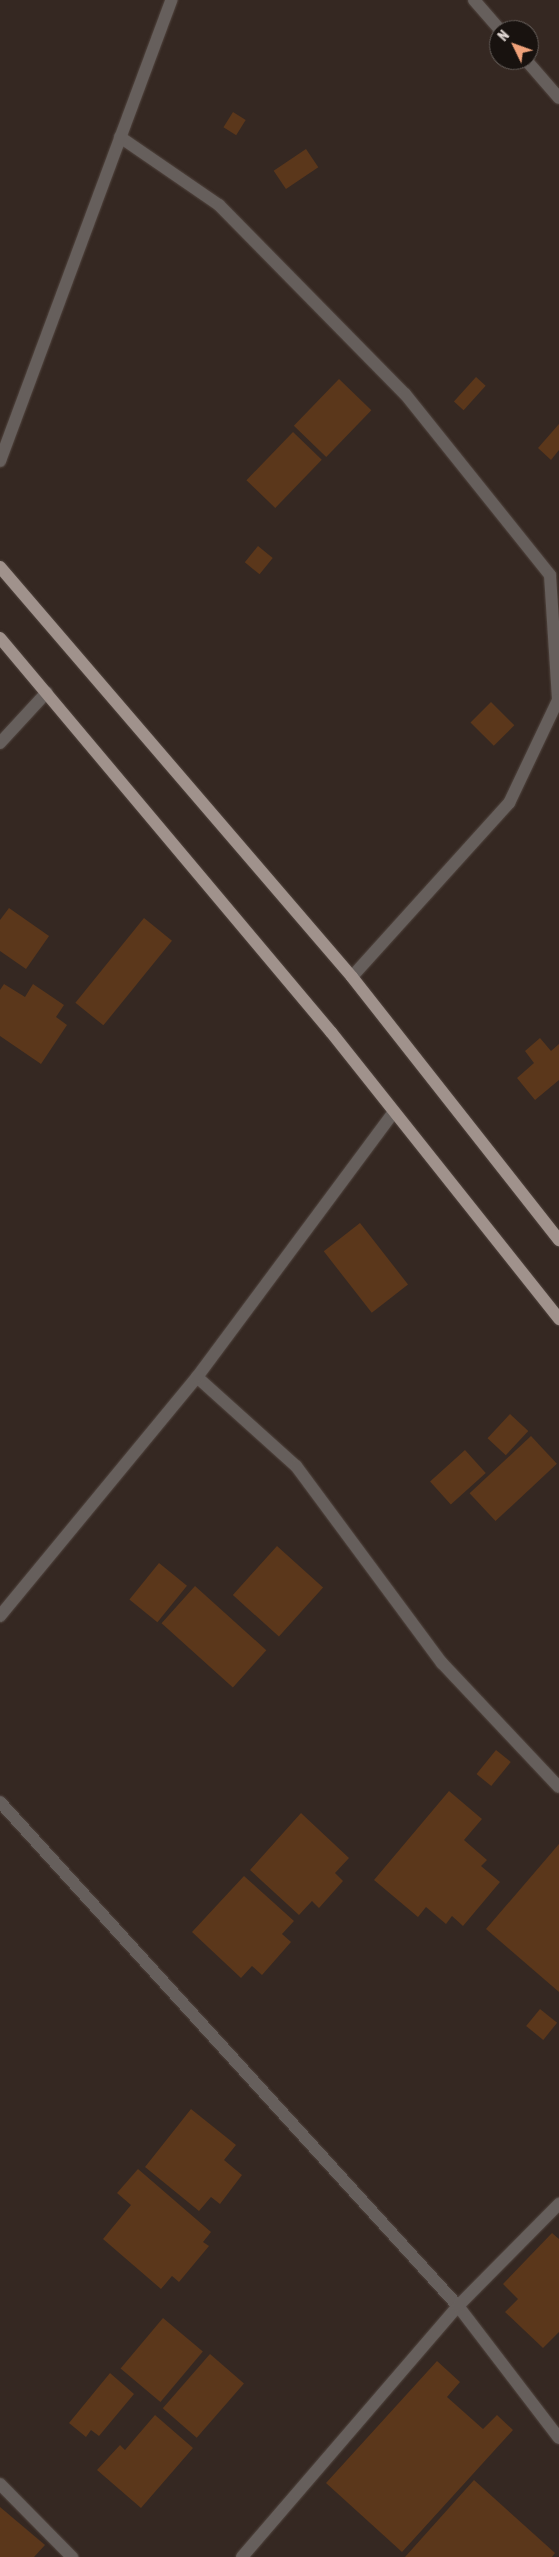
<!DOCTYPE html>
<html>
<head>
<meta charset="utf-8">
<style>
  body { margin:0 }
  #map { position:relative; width:559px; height:2557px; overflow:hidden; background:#352822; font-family:"Asap Condensed",sans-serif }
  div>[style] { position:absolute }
  .building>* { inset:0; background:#5b371b; transform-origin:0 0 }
  .roads { filter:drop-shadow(0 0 1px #50443e) drop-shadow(0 0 1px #50443e) }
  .minor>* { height:12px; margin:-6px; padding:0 6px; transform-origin:6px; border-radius:6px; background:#665f5c }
  .primary>* { height:12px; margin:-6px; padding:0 6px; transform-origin:6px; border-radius:6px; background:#a0928c }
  span { translate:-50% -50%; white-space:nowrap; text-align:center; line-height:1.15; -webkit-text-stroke:4px #18120f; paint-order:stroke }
  .north { position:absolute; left:489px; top:20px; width:50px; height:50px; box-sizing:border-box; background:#18120f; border:1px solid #68615d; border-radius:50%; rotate:312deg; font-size:14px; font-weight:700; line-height:20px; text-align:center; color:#e0d7d3 }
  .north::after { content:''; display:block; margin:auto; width:18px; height:22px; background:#f0a27a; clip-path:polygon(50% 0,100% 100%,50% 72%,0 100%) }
</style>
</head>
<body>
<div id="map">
  <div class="building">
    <div style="left:233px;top:112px;width:15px;height:18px;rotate:32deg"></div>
    <div style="left:306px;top:149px;width:22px;height:39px;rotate:56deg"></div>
    <div style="left:476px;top:377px;width:13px;height:33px;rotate:42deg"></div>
    <div style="left:339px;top:379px;width:45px;height:65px;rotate:44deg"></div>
    <div style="clip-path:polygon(559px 424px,559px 450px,551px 460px,538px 448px)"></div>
    <div style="left:293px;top:432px;width:40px;height:67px;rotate:44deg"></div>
    <div style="left:258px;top:546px;width:19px;height:21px;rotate:39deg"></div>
    <div style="left:491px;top:702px;width:33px;height:29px;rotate:45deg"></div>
    <div style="clip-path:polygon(9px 908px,49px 936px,26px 969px,0 951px,0 920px)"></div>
    <div style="left:144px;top:918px;width:36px;height:109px;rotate:39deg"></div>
    <div style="clip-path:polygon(4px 984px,25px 997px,33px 984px,64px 1005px,56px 1017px,67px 1025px,41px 1064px,0 1036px,0 990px)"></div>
    <div style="clip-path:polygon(540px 1038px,551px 1051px,559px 1044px,559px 1080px,535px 1100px,517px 1078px,534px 1063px,525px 1051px)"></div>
    <div style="left:360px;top:1223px;width:78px;height:46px;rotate:52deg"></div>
    <div style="left:510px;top:1414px;width:25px;height:33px;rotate:43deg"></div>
    <div style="left:531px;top:1436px;width:38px;height:84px;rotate:47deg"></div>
    <div style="left:465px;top:1450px;width:31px;height:47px;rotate:48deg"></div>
    <div style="left:277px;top:1546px;width:62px;height:66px;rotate:42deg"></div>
    <div style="left:159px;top:1563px;width:36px;height:47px;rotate:39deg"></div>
    <div style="left:195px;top:1586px;width:96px;height:50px;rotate:42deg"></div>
    <div style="left:496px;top:1750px;width:19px;height:31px;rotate:39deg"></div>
    <div style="clip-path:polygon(449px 1791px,482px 1819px,464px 1840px,487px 1860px,481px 1866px,500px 1882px,463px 1926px,452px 1916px,446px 1924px,426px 1907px,418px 1917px,374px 1880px)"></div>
    <div style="clip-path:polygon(301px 1813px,349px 1858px,335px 1873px,343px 1881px,319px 1908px,312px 1901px,299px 1915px,250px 1870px)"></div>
    <div style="clip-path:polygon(559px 1844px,559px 1992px,486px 1929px)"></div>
    <div style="clip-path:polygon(244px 1876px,294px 1921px,282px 1934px,291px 1942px,262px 1975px,252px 1966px,241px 1978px,192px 1932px)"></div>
    <div style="left:540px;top:2009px;width:22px;height:22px;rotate:39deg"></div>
    <div style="clip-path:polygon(191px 2109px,236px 2145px,224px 2160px,242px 2175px,220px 2204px,211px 2197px,199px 2211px,145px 2167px)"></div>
    <div style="clip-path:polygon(138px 2169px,211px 2232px,203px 2242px,209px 2246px,179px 2282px,172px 2276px,161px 2289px,103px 2239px,131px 2205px,117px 2193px)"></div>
    <div style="clip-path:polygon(552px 2233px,559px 2239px,559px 2332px,543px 2348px,505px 2312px,518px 2299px,503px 2284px)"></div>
    <div style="left:163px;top:2318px;width:52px;height:66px;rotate:40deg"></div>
    <div style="left:210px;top:2354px;width:45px;height:72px;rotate:41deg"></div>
    <div style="clip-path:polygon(437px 2361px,460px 2382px,447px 2397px,483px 2429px,497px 2415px,513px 2430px,402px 2552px,326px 2483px)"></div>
    <div style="clip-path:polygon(110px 2373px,134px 2394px,99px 2436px,91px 2430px,86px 2437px,69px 2423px)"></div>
    <div style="clip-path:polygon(155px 2415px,193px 2448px,141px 2508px,97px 2470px,120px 2445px,125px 2450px)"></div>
    <div style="clip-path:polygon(474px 2480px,555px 2553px,552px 2557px,405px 2557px)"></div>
    <div style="clip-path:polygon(0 2507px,45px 2545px,34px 2557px,0 2557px)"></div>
  </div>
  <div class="roads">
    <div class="minor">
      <div style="left:474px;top:0;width:40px;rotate:49deg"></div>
      <div style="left:526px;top:60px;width:50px;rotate:49deg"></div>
      <div style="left:120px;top:137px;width:120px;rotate:34.5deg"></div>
      <div style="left:219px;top:205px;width:265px;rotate:45.5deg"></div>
      <div style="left:405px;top:394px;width:232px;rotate:51.3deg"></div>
      <div style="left:550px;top:575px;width:125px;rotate:86.3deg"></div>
      <div style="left:558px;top:700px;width:114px;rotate:115.4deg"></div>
      <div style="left:509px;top:803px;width:234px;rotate:132.1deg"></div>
      <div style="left:0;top:461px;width:492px;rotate:-69.6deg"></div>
      <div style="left:0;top:743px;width:69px;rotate:-47.3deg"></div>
      <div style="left:197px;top:1377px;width:133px;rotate:42deg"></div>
      <div style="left:296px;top:1466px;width:245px;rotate:53.5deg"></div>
      <div style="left:442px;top:1663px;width:170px;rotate:46.7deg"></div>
      <div style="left:0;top:1616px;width:310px;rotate:-50.5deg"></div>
      <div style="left:197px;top:1377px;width:330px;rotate:-53.4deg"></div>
      <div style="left:0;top:1802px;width:681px;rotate:47.74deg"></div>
      <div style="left:458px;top:2306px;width:166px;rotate:52.6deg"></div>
      <div style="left:0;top:2484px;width:103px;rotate:45.4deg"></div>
      <div style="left:242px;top:2557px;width:331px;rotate:-49.3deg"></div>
      <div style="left:458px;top:2306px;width:144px;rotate:-45.3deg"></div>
    </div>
    <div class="primary">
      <div style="left:0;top:567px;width:540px;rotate:49.35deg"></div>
      <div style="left:352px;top:977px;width:335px;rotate:51.8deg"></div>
      <div style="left:0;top:638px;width:515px;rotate:49.97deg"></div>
      <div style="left:331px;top:1032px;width:367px;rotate:51.5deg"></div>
    </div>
  </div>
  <div class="north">N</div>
</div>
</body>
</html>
